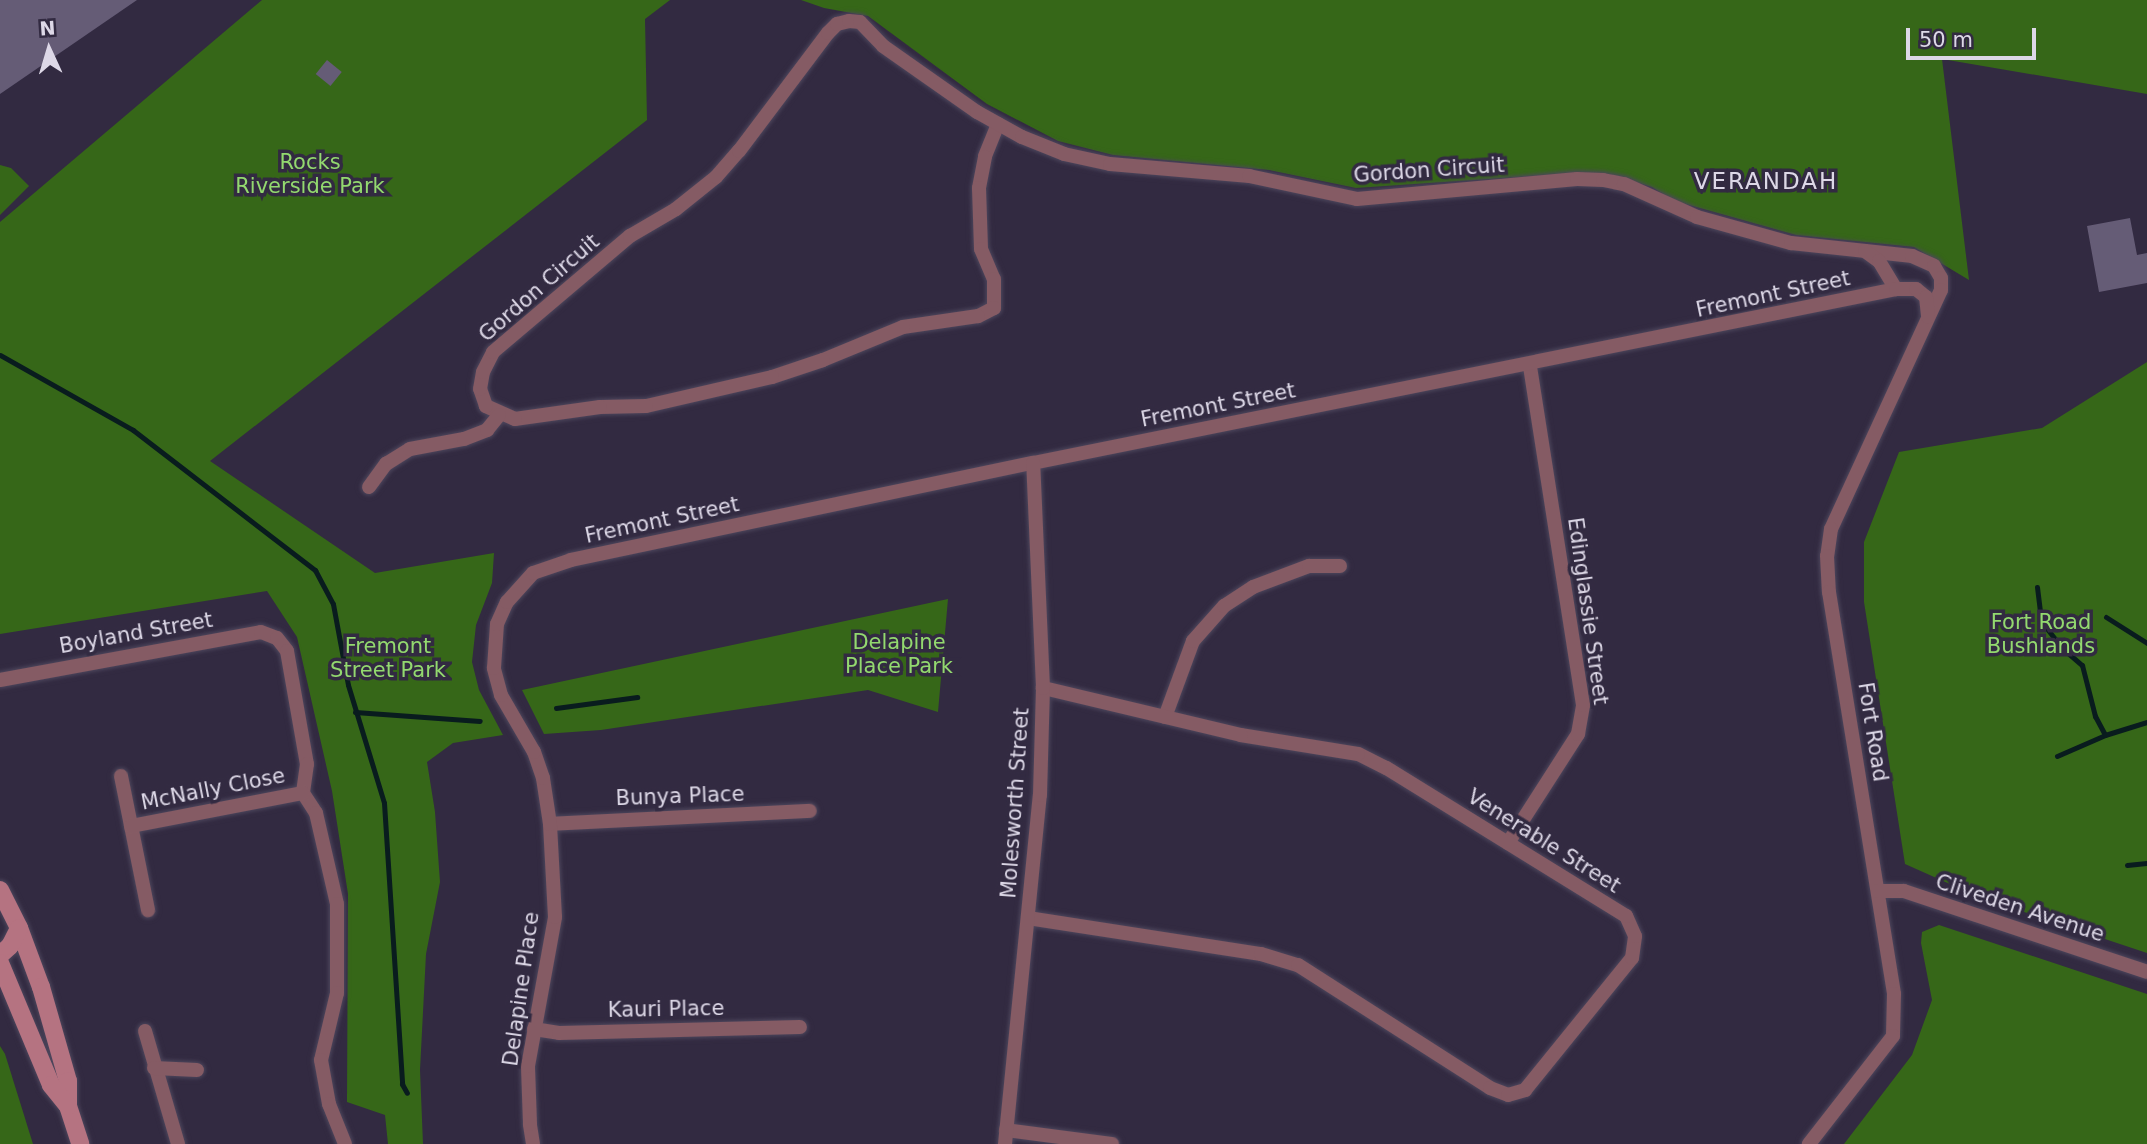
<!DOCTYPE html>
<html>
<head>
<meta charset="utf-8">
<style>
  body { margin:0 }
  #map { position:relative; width:2147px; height:1144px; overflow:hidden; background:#322a41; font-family:"DejaVu Sans",sans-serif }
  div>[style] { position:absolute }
  .green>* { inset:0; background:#366718 }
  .stream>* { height:5px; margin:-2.5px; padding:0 2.5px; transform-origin:2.5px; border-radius:2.5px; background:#091c1e }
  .building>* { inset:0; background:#655c76; transform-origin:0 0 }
  .roads { filter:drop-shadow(0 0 2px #4d465c) drop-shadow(0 0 2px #4d465c) }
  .street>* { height:14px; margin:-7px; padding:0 7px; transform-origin:7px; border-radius:7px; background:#855b64 }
  .secondary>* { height:18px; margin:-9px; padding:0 9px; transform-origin:9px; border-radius:9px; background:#b57381 }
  span { translate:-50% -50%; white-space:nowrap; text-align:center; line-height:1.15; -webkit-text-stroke:7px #322a41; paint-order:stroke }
  .park-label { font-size:21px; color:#93d96f }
  .street-label { font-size:21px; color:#ddd8e7 }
  .neighbourhood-label { font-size:23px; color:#ddd8e7; letter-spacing:2px }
  .north { position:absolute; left:14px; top:14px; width:70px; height:70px; -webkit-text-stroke:5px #322a41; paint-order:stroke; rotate:356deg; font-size:19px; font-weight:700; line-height:28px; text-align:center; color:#ddd8e7 }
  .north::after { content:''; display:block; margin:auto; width:24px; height:32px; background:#ddd8e7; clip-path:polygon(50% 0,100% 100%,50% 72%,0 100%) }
  .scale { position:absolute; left:1906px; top:28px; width:130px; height:32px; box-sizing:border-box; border:4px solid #ddd8e7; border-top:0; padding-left:9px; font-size:21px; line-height:24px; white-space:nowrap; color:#ddd8e7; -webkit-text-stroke:5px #322a41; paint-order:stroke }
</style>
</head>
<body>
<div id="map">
  <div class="green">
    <div style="clip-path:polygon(262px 0,670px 0,645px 19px,647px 120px,210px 461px,375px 573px,494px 553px,492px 583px,476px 625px,472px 662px,479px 690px,503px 735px,453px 743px,427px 762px,435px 812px,440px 882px,426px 954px,420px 1070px,423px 1144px,388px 1144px,385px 1115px,347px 1102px,348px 894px,332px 791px,297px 637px,267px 591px,0 634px,0 222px)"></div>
    <div style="clip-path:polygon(801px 0,2147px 0,2147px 94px,1942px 59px,1969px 280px,1914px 247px,1796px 235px,1675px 201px,1652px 187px,1623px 178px,1576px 173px,1356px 188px,1269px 170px,1113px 155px,1058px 141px,987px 104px,868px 16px,824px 8px)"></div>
    <div style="clip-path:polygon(0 165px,11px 168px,29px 186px,0 215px)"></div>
    <div style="clip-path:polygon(2147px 362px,2147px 953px,1979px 897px,1905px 864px,1864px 602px,1864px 542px,1899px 452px,2042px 428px)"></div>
    <div style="clip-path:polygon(948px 599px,938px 712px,868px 690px,601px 730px,544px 734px,522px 690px)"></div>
    <div style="clip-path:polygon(1939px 925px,2147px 994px,2147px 1144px,1844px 1144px,1912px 1055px,1932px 1000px,1921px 943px,1922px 932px)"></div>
    <div style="clip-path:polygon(0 1046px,5px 1054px,33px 1144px,0 1144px)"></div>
  </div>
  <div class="stream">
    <div style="left:0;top:355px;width:153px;rotate:29.4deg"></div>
    <div style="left:133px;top:430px;width:230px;rotate:37.6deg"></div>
    <div style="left:315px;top:570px;width:38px;rotate:62deg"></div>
    <div style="left:333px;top:604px;width:82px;rotate:79.5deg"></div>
    <div style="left:348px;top:685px;width:123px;rotate:73deg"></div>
    <div style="left:384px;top:803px;width:282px;rotate:86.3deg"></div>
    <div style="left:402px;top:1084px;width:10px;rotate:61deg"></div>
    <div style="left:2037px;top:587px;width:34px;rotate:83deg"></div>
    <div style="left:2041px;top:621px;width:33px;rotate:52deg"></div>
    <div style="left:2061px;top:647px;width:28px;rotate:41deg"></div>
    <div style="left:2082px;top:665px;width:53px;rotate:75.7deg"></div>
    <div style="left:2095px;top:716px;width:21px;rotate:62deg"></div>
    <div style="left:2106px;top:617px;width:49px;rotate:32.4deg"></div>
    <div style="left:556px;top:708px;width:82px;rotate:-7.7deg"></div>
    <div style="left:355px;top:712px;width:125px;rotate:4.1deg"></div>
    <div style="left:2057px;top:756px;width:52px;rotate:-23.6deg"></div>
    <div style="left:2105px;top:735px;width:44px;rotate:-17.2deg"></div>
    <div style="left:2127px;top:865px;width:20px;rotate:-6deg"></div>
  </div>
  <div class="building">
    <div style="clip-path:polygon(0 0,137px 0,0 94px)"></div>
    <div style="left:327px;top:60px;width:19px;height:18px;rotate:39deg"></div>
    <div style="clip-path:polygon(2130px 218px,2137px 255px,2147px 253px,2147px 283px,2099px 292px,2087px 226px)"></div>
  </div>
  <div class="roads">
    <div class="street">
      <div style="left:998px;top:124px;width:35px;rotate:112deg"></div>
      <div style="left:985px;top:157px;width:32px;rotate:101deg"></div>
      <div style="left:979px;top:188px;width:61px;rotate:88.1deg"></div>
      <div style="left:981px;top:249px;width:33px;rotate:67deg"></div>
      <div style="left:994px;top:279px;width:29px;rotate:90deg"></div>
      <div style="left:994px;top:308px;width:18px;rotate:153deg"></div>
      <div style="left:978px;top:316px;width:76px;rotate:171.7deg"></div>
      <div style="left:903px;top:327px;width:87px;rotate:157.6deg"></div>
      <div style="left:823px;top:360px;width:54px;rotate:161.6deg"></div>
      <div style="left:772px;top:377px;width:129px;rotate:167deg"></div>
      <div style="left:646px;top:406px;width:46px;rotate:178.8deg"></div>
      <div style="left:600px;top:407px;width:86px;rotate:172deg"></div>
      <div style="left:515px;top:419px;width:32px;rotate:-156deg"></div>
      <div style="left:486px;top:406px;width:18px;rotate:-109deg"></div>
      <div style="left:480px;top:389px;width:17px;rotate:-80deg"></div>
      <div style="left:483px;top:372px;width:22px;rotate:-63deg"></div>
      <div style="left:493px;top:352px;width:180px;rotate:-40.3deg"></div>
      <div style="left:630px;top:236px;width:53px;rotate:-30.4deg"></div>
      <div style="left:676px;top:209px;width:51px;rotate:-38.7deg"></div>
      <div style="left:716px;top:177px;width:35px;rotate:-49deg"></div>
      <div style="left:739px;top:151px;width:148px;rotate:-53deg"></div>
      <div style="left:828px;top:33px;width:13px;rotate:-45deg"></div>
      <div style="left:837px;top:24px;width:12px;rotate:-14deg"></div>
      <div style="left:849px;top:21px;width:11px;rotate:5deg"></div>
      <div style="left:860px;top:22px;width:33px;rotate:46deg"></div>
      <div style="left:883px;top:46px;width:115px;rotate:35.1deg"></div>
      <div style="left:977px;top:112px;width:51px;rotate:29.1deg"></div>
      <div style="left:1022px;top:137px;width:45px;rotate:22deg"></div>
      <div style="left:1064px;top:154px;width:47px;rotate:12.3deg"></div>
      <div style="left:1110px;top:164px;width:140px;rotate:4.9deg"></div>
      <div style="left:1249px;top:176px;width:110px;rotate:12deg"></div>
      <div style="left:1357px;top:199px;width:221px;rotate:-5.2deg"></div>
      <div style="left:1577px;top:179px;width:26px;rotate:2deg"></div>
      <div style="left:1603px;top:180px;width:21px;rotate:11deg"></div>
      <div style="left:1624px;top:184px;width:80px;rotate:24.3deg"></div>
      <div style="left:1697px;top:217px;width:98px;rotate:15.5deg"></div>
      <div style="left:1791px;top:243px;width:122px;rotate:6.1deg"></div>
      <div style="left:1912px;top:256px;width:24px;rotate:24deg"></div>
      <div style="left:1934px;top:266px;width:14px;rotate:60deg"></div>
      <div style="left:1941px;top:278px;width:12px;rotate:90deg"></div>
      <div style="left:1941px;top:290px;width:263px;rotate:114.7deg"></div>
      <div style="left:1831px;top:529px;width:27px;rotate:98deg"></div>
      <div style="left:1827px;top:556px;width:36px;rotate:87deg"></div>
      <div style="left:1829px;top:592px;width:407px;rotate:80.8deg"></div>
      <div style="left:1894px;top:994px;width:42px;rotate:91.4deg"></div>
      <div style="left:1893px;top:1036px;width:137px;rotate:127.9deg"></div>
      <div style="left:1865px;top:251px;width:17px;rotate:36deg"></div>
      <div style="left:1879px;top:261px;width:33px;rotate:59deg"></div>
      <div style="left:369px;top:487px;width:29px;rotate:-54deg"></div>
      <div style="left:386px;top:464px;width:28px;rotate:-32deg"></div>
      <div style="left:410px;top:449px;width:55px;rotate:-10.5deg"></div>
      <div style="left:464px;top:439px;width:25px;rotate:-21deg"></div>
      <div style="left:487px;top:430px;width:19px;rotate:-51deg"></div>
      <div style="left:0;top:680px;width:265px;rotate:-10.4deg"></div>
      <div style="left:261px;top:632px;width:17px;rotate:21deg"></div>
      <div style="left:277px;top:638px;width:16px;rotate:52deg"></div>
      <div style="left:287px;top:651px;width:115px;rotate:80deg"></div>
      <div style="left:307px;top:764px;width:29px;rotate:98deg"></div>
      <div style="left:303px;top:793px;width:24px;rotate:57deg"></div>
      <div style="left:316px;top:813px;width:93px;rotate:77deg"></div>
      <div style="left:337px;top:904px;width:89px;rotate:90deg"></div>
      <div style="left:337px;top:993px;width:69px;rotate:103.4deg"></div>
      <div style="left:321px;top:1060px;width:45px;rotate:79.7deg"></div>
      <div style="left:329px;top:1104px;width:43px;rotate:68.2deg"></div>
      <div style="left:1165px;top:717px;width:81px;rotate:-69.8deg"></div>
      <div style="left:1193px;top:641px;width:47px;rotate:-48.5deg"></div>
      <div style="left:1224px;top:606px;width:35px;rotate:-33deg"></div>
      <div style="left:1253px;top:587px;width:60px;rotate:-20.6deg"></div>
      <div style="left:1309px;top:566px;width:31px"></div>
      <div style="left:121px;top:776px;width:137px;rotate:78.6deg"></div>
      <div style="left:550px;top:824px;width:260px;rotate:-2.9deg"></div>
      <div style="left:131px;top:826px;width:175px;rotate:-10.9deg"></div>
      <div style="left:1508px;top:843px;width:130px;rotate:-57.3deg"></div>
      <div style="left:1578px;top:734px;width:29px;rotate:-80deg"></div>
      <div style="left:1583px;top:705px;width:343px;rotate:-98.9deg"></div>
      <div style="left:1878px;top:891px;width:26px"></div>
      <div style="left:1904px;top:891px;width:256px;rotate:18.4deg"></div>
      <div style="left:1028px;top:918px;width:236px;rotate:8.8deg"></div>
      <div style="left:1261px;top:954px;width:39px;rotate:17deg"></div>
      <div style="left:1298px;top:965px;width:228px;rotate:32.6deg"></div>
      <div style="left:1490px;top:1088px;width:19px;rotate:21deg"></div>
      <div style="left:1508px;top:1095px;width:18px;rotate:-16deg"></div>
      <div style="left:1525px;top:1090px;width:170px;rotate:-51deg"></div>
      <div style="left:1632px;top:958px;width:22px;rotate:-82deg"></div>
      <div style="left:1635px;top:936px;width:22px;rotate:-114deg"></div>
      <div style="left:1626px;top:916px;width:282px;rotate:-148.3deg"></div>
      <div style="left:1386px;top:768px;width:31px;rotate:-153deg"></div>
      <div style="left:1358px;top:754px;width:119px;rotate:-170.8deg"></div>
      <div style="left:1241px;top:735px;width:204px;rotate:-166.6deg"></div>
      <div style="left:534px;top:1029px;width:25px;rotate:9deg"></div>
      <div style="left:559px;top:1033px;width:241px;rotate:-1.4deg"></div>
      <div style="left:145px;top:1031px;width:118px;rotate:73.7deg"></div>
      <div style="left:154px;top:1068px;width:43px;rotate:2.7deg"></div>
      <div style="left:1006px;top:1130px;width:107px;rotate:7.5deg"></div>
      <div style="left:533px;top:1144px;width:20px;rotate:-99deg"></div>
      <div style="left:530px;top:1124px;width:58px;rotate:-92deg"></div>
      <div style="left:528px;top:1066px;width:151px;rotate:-79.7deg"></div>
      <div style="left:555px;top:917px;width:93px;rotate:-93.1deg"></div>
      <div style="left:550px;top:824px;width:47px;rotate:-98.7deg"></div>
      <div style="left:543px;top:778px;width:28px;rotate:-109deg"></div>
      <div style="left:534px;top:752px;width:66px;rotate:-120.1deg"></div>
      <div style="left:501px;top:695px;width:28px;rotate:-105deg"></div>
      <div style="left:494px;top:668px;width:44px;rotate:-86.1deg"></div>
      <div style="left:497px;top:624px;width:24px;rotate:-66deg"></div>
      <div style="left:507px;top:602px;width:39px;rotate:-48deg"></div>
      <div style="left:533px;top:573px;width:40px;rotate:-18.9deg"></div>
      <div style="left:571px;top:560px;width:472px;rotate:-11.9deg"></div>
      <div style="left:1033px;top:463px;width:880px;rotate:-11.4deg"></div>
      <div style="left:1896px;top:289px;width:20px"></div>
      <div style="left:1916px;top:289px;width:13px;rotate:39deg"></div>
      <div style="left:1926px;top:297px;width:20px;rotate:84deg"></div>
      <div style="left:1005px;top:1144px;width:351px;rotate:-84.3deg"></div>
      <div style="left:1040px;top:795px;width:107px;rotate:-88.4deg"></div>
      <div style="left:1043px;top:688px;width:225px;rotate:-92.5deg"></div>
    </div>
    <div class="secondary">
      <div style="left:0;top:890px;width:42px;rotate:63.4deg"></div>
      <div style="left:19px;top:928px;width:63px;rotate:69.6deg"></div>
      <div style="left:41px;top:987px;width:98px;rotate:74deg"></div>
      <div style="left:68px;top:1081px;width:25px;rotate:90deg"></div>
      <div style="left:68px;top:1106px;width:40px;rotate:72deg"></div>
      <div style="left:0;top:955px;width:13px;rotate:-42deg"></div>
      <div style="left:10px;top:946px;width:20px;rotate:-63deg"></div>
      <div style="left:0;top:963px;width:132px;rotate:67.3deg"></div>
      <div style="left:51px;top:1085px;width:27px;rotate:51deg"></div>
    </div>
  </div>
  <div class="park-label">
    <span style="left:310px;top:174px">Rocks<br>Riverside Park</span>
    <span style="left:2041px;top:634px">Fort Road<br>Bushlands</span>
    <span style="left:899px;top:654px">Delapine<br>Place Park</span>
    <span style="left:388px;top:658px">Fremont<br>Street Park</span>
  </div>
  <div class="street-label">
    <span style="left:1429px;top:170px;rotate:-4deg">Gordon Circuit</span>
    <span style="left:539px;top:288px;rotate:-41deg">Gordon Circuit</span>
    <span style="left:1773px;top:294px;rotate:-12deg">Fremont Street</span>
    <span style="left:1218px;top:405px;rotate:-11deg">Fremont Street</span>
    <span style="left:662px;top:520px;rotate:-12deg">Fremont Street</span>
    <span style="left:1588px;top:611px;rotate:82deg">Edinglassie Street</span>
    <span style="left:136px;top:633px;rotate:-10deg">Boyland Street</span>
    <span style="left:1873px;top:732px;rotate:81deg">Fort Road</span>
    <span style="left:213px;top:789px;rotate:-11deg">McNally Close</span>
    <span style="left:680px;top:796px;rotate:-2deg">Bunya Place</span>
    <span style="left:1015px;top:803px;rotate:-86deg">Molesworth Street</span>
    <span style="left:1544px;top:841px;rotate:32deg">Venerable Street</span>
    <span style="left:2020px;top:908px;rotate:18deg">Cliveden Avenue</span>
    <span style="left:521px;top:989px;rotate:-82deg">Delapine Place</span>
    <span style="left:666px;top:1009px;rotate:-1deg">Kauri Place</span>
  </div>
  <div class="neighbourhood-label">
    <span style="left:1766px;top:181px">VERANDAH</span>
  </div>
  <div class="north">N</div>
  <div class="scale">50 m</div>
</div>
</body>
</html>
